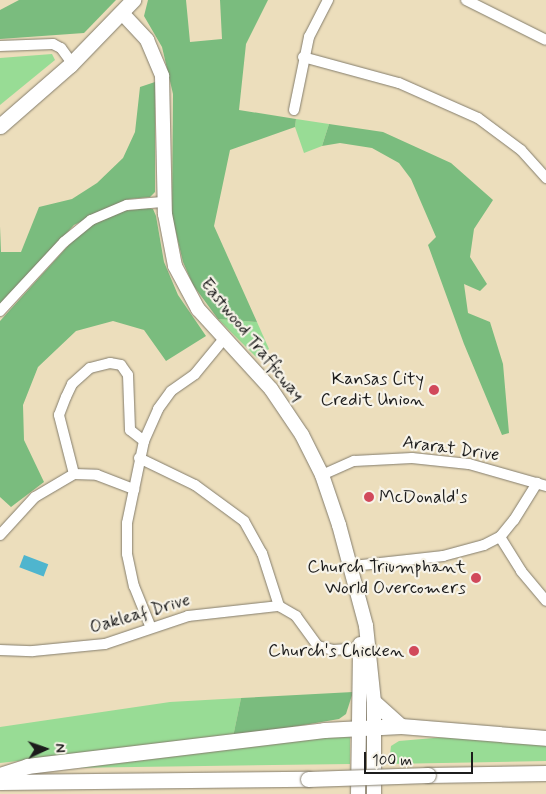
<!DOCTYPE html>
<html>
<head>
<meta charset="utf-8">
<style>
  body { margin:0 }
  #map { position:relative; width:546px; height:794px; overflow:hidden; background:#ecdebc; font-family:Mynerve,sans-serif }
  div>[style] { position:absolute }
  .green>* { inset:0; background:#98dc95 }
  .forest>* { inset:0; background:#7abc7e }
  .water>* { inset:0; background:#4fb5ce; transform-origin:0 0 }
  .roads { filter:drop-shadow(0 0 1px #847d6c) drop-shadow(0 0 1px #847d6c) }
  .minor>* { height:10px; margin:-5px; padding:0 5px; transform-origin:5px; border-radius:5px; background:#fff }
  .major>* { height:14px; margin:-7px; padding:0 7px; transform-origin:7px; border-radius:7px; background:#fff }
  .highway>* { height:15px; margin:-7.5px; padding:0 7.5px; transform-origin:7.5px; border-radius:7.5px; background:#fff }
  .bridges { filter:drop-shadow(0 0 1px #847d6c) drop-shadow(0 0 1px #847d6c) }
  .highway-bridge>* { height:15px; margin:-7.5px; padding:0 7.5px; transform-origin:7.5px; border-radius:7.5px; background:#fff }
  .dots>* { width:14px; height:14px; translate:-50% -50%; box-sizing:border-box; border:2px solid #f7f3e8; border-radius:50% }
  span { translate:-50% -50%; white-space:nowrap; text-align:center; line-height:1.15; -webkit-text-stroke:4.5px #f7f3e8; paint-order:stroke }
  .street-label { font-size:18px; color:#1c1c1c }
  .poi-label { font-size:18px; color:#1c1c1c }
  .right { translate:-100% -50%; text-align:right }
  .left { translate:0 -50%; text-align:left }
  .north { position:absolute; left:20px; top:724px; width:50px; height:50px; -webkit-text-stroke:4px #f7f3e8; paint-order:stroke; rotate:87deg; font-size:14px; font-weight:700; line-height:20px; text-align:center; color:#1c1c1c }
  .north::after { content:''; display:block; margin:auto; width:18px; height:22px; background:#1c1c1c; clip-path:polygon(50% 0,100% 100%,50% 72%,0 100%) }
  .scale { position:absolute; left:364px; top:752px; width:109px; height:22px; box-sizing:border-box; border:2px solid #1c1c1c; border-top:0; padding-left:6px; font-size:15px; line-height:18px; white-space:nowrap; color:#1c1c1c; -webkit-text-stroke:4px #f7f3e8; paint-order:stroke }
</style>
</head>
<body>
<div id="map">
  <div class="green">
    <div style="clip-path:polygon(52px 54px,55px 60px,0 105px,0 58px)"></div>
    <div style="clip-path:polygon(296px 119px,329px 124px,322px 146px,304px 153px,295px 127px)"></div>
    <div style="clip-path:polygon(218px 319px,257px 322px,269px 349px,257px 358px)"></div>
    <div style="clip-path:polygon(241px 698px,233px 737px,0 763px,0 727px,170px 702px)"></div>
    <div style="clip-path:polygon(350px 731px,350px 764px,65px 768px)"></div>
    <div style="clip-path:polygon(457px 736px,546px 743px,546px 761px,389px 764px,391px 746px,399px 741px)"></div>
  </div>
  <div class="forest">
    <div style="clip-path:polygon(19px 0,116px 0,84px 33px,0 39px,0 10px)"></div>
    <div style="clip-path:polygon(148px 0,186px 0,190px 42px,222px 39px,220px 0,268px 0,246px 44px,239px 110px,296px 119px,295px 127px,230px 150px,214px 226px,257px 322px,218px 319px,193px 285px,183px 262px,172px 216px,173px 94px,162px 47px,144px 16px)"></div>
    <div style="clip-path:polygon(155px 82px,155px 192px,150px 197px,129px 199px,74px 225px,0 305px,0 226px,1px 252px,21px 252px,39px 207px,72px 199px,97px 183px,123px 158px,135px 132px,140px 87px)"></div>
    <div style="clip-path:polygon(329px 124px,383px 132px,451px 163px,493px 200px,474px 229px,470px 257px,487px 284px,480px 291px,464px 284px,468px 313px,490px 322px,503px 364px,509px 433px,502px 435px,464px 344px,428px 245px,436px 237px,411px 179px,399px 163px,372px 148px,340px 143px,322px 146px)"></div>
    <div style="clip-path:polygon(148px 208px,153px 209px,156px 216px,164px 262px,178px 295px,206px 336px,166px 361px,144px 330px,113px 321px,76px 331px,38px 367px,23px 405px,24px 440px,44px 482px,11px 507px,0 497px,0 321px,77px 236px,97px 221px,123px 211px)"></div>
    <div style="clip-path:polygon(353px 692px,346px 714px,339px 719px,233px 737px,241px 698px)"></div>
  </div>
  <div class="water">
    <div style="left:24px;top:555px;width:26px;height:13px;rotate:21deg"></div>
  </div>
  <div class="roads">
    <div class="minor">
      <div style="left:466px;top:0;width:89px;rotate:26.6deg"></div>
      <div style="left:0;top:46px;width:53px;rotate:-2.2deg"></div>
      <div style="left:53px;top:44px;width:9px;rotate:27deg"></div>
      <div style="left:61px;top:48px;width:19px;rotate:54deg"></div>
      <div style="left:303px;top:57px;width:99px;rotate:15.2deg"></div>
      <div style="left:399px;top:83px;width:86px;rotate:23.9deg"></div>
      <div style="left:478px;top:118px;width:54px;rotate:36.7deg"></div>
      <div style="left:521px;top:150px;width:38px;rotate:48deg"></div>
      <div style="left:294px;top:110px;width:75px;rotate:-78.4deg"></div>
      <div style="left:309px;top:37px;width:42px;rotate:-62.8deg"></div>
      <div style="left:0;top:311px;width:94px;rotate:-47.2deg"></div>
      <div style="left:64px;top:242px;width:35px;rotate:-39deg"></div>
      <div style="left:91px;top:220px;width:39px;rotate:-23deg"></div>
      <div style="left:127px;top:205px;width:38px;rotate:-5deg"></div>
      <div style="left:144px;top:441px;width:35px;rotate:-66deg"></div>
      <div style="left:158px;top:409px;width:22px;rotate:-54deg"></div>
      <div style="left:171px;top:391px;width:29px;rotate:-35deg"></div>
      <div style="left:195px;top:374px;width:44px;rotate:-50.5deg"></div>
      <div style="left:139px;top:458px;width:62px;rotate:25.7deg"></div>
      <div style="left:195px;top:485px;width:61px;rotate:36.3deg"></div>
      <div style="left:244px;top:521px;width:37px;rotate:61deg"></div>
      <div style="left:262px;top:553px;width:56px;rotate:72.2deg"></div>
      <div style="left:74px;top:474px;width:61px;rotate:-104.3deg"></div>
      <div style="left:59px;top:415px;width:19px;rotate:-69deg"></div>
      <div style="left:66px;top:397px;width:14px;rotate:-65deg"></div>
      <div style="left:72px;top:384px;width:24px;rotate:-42deg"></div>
      <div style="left:90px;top:368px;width:21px;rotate:-14deg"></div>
      <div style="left:110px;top:363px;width:11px;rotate:10deg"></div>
      <div style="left:121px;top:365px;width:12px;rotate:55deg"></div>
      <div style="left:128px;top:375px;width:55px;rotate:87.9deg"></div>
      <div style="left:130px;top:430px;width:18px;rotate:38deg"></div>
      <div style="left:144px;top:441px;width:84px;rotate:101.7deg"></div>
      <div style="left:127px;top:523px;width:31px;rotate:90deg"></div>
      <div style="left:127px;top:554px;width:33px;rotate:78deg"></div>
      <div style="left:134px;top:586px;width:45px;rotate:68deg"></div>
      <div style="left:322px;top:475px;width:35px;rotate:-24deg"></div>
      <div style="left:354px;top:461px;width:58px;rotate:-3deg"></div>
      <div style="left:412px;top:458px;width:57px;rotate:6deg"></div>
      <div style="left:469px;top:464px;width:80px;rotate:15.9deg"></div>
      <div style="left:0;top:535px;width:52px;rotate:-47.4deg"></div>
      <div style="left:35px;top:497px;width:45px;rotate:-30.5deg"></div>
      <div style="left:74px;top:474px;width:23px;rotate:2deg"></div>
      <div style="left:97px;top:475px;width:40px;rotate:21deg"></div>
      <div style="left:500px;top:537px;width:40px;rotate:58deg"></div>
      <div style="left:521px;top:571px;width:39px;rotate:50deg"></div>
      <div style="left:353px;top:566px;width:91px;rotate:-6.3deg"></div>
      <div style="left:443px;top:556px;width:42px;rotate:-15deg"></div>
      <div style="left:484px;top:545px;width:18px;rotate:-27deg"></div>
      <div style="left:500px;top:537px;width:22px;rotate:-51deg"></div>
      <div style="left:514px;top:520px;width:44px;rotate:-58.1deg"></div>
      <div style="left:0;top:650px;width:33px;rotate:2deg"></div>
      <div style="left:33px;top:651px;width:72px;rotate:-5.6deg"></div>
      <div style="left:105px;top:644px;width:88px;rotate:-18.6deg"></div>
      <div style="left:188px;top:616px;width:92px;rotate:-6.3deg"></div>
      <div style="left:279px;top:606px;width:20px;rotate:30deg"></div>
      <div style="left:296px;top:616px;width:37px;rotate:54deg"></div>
      <div style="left:318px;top:646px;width:16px;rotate:15deg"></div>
      <div style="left:333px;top:650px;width:27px;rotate:-4deg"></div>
    </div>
    <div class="major">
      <div style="left:122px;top:13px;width:37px;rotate:47deg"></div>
      <div style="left:147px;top:40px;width:39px;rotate:67deg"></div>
      <div style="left:162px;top:76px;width:138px;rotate:88.8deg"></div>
      <div style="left:165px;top:214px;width:53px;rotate:79.1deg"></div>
      <div style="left:175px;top:266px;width:49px;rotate:61.9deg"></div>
      <div style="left:198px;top:309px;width:108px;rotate:47.6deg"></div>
      <div style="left:271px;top:389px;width:55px;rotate:56deg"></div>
      <div style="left:302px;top:435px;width:45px;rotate:63.4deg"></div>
      <div style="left:322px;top:475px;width:53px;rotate:71.2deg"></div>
      <div style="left:339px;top:525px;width:105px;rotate:75deg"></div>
      <div style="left:366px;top:626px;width:76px;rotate:84deg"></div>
      <div style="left:374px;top:702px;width:92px;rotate:90deg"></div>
      <div style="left:358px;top:794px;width:150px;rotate:-89.2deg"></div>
    </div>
    <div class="highway">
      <div style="left:0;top:126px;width:93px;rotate:-41.1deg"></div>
      <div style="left:70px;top:65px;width:91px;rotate:-45.9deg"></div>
      <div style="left:374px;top:702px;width:36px;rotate:42deg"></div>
      <div style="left:0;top:775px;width:28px;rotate:-18deg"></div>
      <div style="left:27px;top:766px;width:299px;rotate:-6.9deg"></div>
      <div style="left:324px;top:730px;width:77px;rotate:-3deg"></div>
      <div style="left:401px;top:726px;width:145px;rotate:4.7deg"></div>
      <div style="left:428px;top:775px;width:118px;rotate:-1deg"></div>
      <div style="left:0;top:782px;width:308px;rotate:-0.6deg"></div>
    </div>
  </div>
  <div class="bridges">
    <div class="highway-bridge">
      <div style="left:308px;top:779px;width:120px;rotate:-1.9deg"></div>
    </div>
  </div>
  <div class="dots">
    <div style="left:434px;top:390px;background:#d1495b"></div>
    <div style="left:369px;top:497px;background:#d1495b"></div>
    <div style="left:476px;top:578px;background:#d1495b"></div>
    <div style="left:414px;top:651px;background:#d1495b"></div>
  </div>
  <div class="street-label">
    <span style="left:252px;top:340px;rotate:51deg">Eastwood Trafficway</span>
    <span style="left:451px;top:449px;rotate:8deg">Ararat Drive</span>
    <span style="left:140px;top:614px;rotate:-16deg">Oakleaf Drive</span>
  </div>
  <div class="poi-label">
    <span class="right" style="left:424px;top:390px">Kansas City<br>Credit Union</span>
    <span class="left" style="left:379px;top:497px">McDonald's</span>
    <span class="right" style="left:466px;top:578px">Church Triumphant<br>World Overcomers</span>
    <span class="right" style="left:404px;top:651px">Church's Chicken</span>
  </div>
  <div class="north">N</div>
  <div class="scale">100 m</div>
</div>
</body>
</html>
